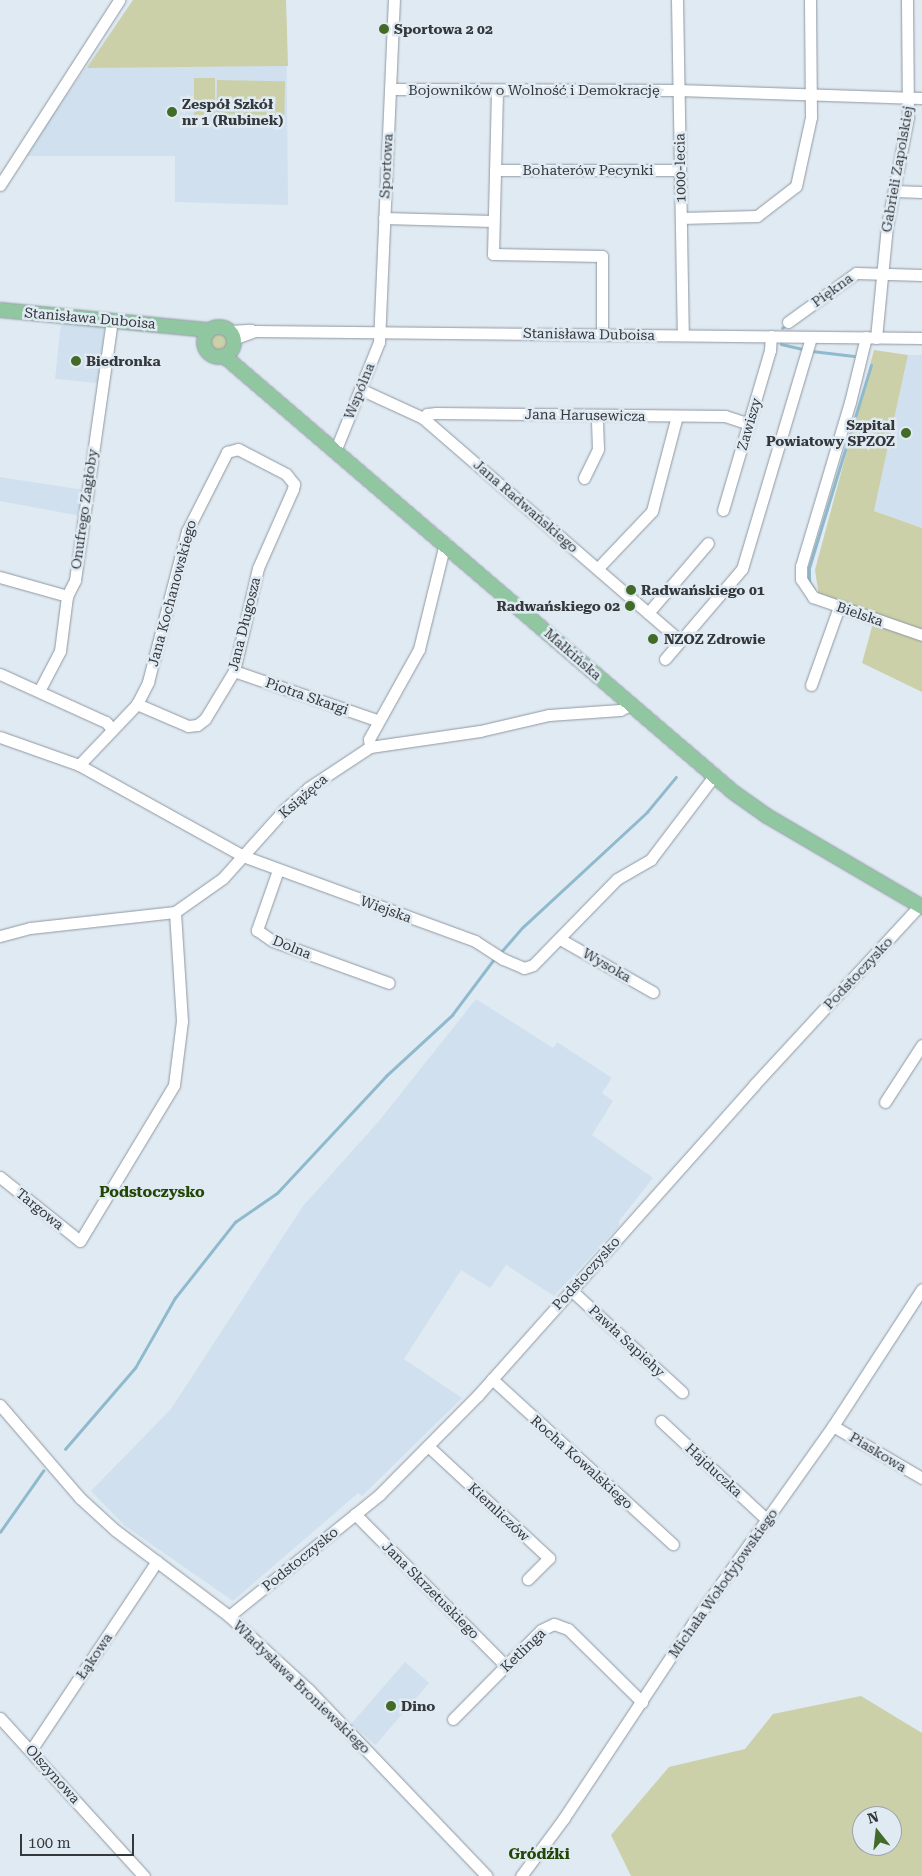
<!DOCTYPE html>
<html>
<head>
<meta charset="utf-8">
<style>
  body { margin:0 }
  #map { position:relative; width:922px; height:1876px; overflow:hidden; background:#e0eaf3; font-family:"Roboto Serif",serif }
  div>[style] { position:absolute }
  .built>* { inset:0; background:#d0e0ee; transform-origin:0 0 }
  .green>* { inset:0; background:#cbd0a8; transform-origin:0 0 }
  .round { border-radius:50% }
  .stream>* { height:2.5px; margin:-1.25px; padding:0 1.25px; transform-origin:1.25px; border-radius:1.25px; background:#8fbace }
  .roads { filter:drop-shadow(0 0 1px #8f98a0) drop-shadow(0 0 1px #8f98a0) }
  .minor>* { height:11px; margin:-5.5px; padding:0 5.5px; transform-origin:5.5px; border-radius:5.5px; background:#fff }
  .major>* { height:14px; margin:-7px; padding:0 7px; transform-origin:7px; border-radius:7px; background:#90c7a1 }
  .major>.ring { margin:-7px; padding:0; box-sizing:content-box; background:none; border:14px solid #90c7a1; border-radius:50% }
  .dots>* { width:14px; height:14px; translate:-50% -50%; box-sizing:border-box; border:2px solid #e0eaf3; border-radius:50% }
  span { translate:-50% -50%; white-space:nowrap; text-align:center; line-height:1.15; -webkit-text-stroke:5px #e0eaf3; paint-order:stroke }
  .poi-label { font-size:14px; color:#34383b; font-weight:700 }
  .left { translate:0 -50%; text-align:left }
  .right { translate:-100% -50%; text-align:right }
  .street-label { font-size:14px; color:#34383b }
  .neighbourhood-label { font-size:15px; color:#224604; font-weight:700 }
  .north { position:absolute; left:852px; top:1806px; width:50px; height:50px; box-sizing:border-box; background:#e0eaf3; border:1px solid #9ba3a9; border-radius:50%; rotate:344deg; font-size:14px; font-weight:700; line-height:20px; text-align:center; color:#34383b }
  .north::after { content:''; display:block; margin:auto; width:18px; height:22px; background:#426b27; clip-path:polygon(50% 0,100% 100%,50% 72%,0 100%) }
  .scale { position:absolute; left:20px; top:1834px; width:114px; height:22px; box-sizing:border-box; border:2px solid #34383b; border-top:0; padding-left:6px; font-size:15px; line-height:18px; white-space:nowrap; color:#34383b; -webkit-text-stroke:4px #e0eaf3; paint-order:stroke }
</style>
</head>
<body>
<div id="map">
  <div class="built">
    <div style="clip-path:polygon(133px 0,286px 0,288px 205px,175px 202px,175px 156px,24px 156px)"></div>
    <div style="left:61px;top:323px;width:44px;height:56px;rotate:6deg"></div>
    <div style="clip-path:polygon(908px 355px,922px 355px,922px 528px,874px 511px)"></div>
    <div style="clip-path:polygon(0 477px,84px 490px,81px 516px,0 501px)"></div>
    <div style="clip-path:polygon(476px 999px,553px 1048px,557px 1042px,612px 1078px,602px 1093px,613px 1101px,592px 1135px,653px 1178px,619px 1221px,619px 1226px,554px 1296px,506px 1265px,490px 1288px,461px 1270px,404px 1359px,462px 1398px,362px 1496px,358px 1493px,233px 1601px,125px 1526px,91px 1491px,171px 1409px,303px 1206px,379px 1121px)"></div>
    <div style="left:405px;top:1662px;width:32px;height:82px;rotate:41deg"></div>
  </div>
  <div class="green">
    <div style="clip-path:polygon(133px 0,286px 0,288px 66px,87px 68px)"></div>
    <div style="left:194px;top:78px;width:21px;height:37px"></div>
    <div style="left:217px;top:80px;width:68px;height:34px;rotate:1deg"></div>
    <div class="round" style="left:208px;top:331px;width:20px;height:20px"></div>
    <div style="clip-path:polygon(874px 350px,908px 355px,874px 511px,922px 528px,922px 692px,862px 663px,875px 616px,819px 596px,815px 570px)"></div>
    <div style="clip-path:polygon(evenodd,861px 1696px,922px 1733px,922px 1876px,631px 1876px,611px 1835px,669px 1767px,745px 1749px,773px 1714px,861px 1696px,862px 1816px,892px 1816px,892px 1846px,862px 1846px,862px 1816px)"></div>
  </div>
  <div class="stream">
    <div style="left:782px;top:328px;width:6px;rotate:-31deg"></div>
    <div style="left:781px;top:344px;width:23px;rotate:13deg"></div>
    <div style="left:812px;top:351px;width:42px;rotate:6.8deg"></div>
    <div style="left:814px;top:590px;width:9px;rotate:-122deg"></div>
    <div style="left:809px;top:582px;width:14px;rotate:-90deg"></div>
    <div style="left:809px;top:568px;width:212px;rotate:-73deg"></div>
    <div style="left:501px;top:952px;width:33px;rotate:-49deg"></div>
    <div style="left:523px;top:927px;width:169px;rotate:-42.8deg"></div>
    <div style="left:647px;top:812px;width:45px;rotate:-50.4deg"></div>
    <div style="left:65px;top:1449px;width:107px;rotate:-49.2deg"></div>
    <div style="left:135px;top:1368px;width:81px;rotate:-60.3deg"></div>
    <div style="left:175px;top:1298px;width:97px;rotate:-51.7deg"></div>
    <div style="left:235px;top:1222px;width:51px;rotate:-34.6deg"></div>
    <div style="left:277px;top:1193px;width:160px;rotate:-47deg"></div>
    <div style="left:386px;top:1076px;width:90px;rotate:-42.7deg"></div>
    <div style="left:452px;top:1015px;width:70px;rotate:-53.1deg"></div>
    <div style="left:0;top:1532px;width:75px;rotate:-54.8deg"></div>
  </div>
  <div class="roads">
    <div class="minor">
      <div style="left:677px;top:0;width:335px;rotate:89deg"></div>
      <div style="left:390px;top:89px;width:288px;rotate:0.2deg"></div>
      <div style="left:678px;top:90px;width:244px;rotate:1.9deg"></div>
      <div style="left:497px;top:91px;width:163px;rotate:91.4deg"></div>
      <div style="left:493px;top:254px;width:109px;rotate:1.1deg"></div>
      <div style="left:602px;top:256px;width:78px;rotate:90deg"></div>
      <div style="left:495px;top:170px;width:185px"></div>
      <div style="left:0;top:185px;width:220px;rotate:-57.2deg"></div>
      <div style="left:894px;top:191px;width:28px;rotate:2deg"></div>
      <div style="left:384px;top:218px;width:109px;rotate:1.6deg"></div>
      <div style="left:681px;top:218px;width:76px;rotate:-1.5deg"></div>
      <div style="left:757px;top:216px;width:49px;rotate:-37.6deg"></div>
      <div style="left:796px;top:186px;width:71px;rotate:-77.7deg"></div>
      <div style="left:811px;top:117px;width:117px;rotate:-90.5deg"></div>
      <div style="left:788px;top:322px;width:84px;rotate:-35.8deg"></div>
      <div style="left:856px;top:273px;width:66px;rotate:1.7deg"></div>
      <div style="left:229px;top:331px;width:22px;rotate:-3deg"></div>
      <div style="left:866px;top:337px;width:67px;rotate:103.8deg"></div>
      <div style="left:850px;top:402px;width:171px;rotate:106.6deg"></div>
      <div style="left:801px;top:566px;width:13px;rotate:90deg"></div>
      <div style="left:801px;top:579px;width:22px;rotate:56deg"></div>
      <div style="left:813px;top:597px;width:115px;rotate:19.2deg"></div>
      <div style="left:876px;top:338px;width:113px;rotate:-84.4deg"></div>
      <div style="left:887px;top:226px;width:111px;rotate:-79.1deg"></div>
      <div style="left:908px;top:117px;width:117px;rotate:-90.5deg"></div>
      <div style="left:233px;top:339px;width:23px;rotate:-20deg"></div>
      <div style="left:255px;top:331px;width:667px;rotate:0.6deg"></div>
      <div style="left:360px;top:389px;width:69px;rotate:24.7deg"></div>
      <div style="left:423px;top:418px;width:340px;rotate:40.9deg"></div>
      <div style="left:423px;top:418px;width:6px;rotate:-45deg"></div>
      <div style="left:427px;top:414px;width:9px;rotate:-6deg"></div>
      <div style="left:436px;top:413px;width:289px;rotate:0.6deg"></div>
      <div style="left:725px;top:416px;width:25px;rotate:18deg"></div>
      <div style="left:336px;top:449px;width:115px;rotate:-68.1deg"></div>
      <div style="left:379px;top:342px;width:342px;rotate:-87.5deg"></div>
      <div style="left:584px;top:478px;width:32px;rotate:-64deg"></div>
      <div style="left:598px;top:449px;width:34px;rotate:-92deg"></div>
      <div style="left:723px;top:510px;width:167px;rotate:-73.6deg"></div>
      <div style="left:770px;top:350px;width:14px;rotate:-86deg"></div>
      <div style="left:598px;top:568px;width:79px;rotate:-46.5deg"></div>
      <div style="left:652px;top:511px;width:98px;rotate:-75.3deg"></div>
      <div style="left:0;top:577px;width:70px;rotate:15.8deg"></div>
      <div style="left:648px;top:613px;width:92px;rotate:-49.4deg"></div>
      <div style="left:665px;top:659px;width:118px;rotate:-49.5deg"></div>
      <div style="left:742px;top:569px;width:242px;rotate:-73.4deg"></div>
      <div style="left:234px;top:671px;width:153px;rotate:19deg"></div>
      <div style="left:0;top:674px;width:116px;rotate:24.4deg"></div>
      <div style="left:106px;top:722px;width:8px;rotate:50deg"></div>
      <div style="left:811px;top:685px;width:83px;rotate:-70.3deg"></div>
      <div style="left:39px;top:691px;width:45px;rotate:-62.3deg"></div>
      <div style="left:60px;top:651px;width:55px;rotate:-82.7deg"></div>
      <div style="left:67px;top:596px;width:18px;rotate:-63deg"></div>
      <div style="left:75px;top:580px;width:263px;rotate:-81.9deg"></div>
      <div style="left:0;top:737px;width:84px;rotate:19.5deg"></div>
      <div style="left:79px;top:765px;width:188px;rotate:29deg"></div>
      <div style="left:243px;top:856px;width:247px;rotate:20.1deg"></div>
      <div style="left:475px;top:941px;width:33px;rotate:33deg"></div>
      <div style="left:503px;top:959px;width:23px;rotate:23deg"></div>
      <div style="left:524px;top:968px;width:9px;rotate:-18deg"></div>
      <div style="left:533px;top:965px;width:120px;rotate:-45.7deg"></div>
      <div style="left:617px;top:879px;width:39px;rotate:-30deg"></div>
      <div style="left:651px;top:859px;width:104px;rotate:-52.8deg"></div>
      <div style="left:370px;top:747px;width:8px;rotate:-97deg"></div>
      <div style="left:369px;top:739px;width:103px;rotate:-60.9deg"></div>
      <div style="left:419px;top:649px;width:109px;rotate:-76.2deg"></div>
      <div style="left:79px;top:765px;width:84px;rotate:-46.4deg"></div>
      <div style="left:137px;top:704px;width:25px;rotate:-63deg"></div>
      <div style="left:148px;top:682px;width:156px;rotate:-75.5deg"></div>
      <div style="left:187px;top:531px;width:89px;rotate:-63.1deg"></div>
      <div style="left:227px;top:452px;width:11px;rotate:-15deg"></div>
      <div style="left:238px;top:449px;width:54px;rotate:27.5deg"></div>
      <div style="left:286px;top:474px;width:13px;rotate:51deg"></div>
      <div style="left:294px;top:484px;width:5px;rotate:101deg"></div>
      <div style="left:293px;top:489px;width:86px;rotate:113.9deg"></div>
      <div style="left:258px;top:568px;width:106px;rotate:103.1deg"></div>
      <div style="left:234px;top:671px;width:56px;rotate:121.1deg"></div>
      <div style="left:205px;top:719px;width:10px;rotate:143deg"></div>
      <div style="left:197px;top:725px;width:9px;rotate:174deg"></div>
      <div style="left:188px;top:726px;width:56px;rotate:-156.7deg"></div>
      <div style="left:278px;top:870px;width:64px;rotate:109.3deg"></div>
      <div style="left:257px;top:930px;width:19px;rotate:35deg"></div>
      <div style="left:273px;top:941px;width:123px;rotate:19.9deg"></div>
      <div style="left:0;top:936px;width:31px;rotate:-15deg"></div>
      <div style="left:30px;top:928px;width:146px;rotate:-6.3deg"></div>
      <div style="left:175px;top:912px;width:59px;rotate:-35.3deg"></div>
      <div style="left:223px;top:878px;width:93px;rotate:-48.1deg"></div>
      <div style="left:285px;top:809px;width:31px;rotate:-42deg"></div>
      <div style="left:308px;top:788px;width:74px;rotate:-33.5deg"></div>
      <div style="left:370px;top:747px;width:111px;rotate:-8.3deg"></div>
      <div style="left:480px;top:731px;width:71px;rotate:-13.1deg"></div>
      <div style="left:549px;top:715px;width:71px;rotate:-4deg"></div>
      <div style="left:620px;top:710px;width:13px;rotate:-27deg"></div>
      <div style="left:560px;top:939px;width:107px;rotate:29.7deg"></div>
      <div style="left:885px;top:1102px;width:68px;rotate:-57deg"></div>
      <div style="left:0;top:1177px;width:102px;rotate:38.7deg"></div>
      <div style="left:80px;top:1241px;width:182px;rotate:-58.9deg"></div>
      <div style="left:174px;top:1085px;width:64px;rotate:-82.9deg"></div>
      <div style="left:182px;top:1021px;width:109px;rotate:-93.7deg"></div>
      <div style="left:571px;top:1290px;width:151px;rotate:42.6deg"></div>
      <div style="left:492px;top:1379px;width:245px;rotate:42.4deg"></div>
      <div style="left:0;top:1405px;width:123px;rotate:49.3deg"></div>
      <div style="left:80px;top:1498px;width:47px;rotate:42.4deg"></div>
      <div style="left:115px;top:1530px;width:143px;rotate:37deg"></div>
      <div style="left:229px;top:1616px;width:47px;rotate:43.3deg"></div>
      <div style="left:263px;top:1648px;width:62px;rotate:42.4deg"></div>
      <div style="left:309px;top:1690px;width:257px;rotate:46.3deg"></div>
      <div style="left:661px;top:1421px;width:144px;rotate:43deg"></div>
      <div style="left:833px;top:1426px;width:103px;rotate:30.3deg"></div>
      <div style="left:428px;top:1446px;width:165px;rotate:42.8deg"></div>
      <div style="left:549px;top:1558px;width:30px;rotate:135deg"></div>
      <div style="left:355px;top:1514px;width:214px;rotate:45.2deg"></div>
      <div style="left:229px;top:1616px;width:194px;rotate:-38.9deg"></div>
      <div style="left:380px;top:1494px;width:139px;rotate:-45.3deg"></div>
      <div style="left:478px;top:1395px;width:415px;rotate:-48.3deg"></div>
      <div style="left:754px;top:1085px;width:243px;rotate:-47.3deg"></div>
      <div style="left:0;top:1718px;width:214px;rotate:47.7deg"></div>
      <div style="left:453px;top:1719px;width:125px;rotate:-45.3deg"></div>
      <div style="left:541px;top:1630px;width:14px;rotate:-25deg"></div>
      <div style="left:554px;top:1624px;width:15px;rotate:20deg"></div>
      <div style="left:568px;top:1629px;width:104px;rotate:44.6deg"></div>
      <div style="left:31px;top:1750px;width:227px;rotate:-56.3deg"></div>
      <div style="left:521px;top:1876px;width:72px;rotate:-53.4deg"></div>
      <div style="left:564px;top:1818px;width:234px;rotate:-56.5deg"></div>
      <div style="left:693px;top:1623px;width:242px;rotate:-54.6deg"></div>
      <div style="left:833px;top:1426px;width:163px;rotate:-57deg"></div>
    </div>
    <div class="major">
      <div style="left:0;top:310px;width:210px;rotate:5.5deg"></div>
      <div class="ring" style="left:204px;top:327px;width:16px;height:16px"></div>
      <div style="left:224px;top:356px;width:670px;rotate:40.58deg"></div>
      <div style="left:733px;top:792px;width:42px;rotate:35.2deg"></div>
      <div style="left:767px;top:816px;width:180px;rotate:30.4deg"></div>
    </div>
  </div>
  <div class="dots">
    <div style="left:384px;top:29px;background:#426b27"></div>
    <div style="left:172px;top:112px;background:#426b27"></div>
    <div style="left:76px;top:361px;background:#426b27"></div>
    <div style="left:906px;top:433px;background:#426b27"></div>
    <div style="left:631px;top:590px;background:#426b27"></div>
    <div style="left:630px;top:606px;background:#426b27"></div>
    <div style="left:653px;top:639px;background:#426b27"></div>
    <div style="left:391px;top:1706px;background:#426b27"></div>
  </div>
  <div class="poi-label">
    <span class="left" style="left:394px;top:29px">Sportowa 2 02</span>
    <span class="left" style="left:182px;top:112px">Zespół Szkół<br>nr 1 (Rubinek)</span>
    <span class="left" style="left:86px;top:361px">Biedronka</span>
    <span class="right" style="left:895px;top:433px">Szpital<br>Powiatowy SPZOZ</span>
    <span class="left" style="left:641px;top:590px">Radwańskiego 01</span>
    <span class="right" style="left:620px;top:606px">Radwańskiego 02</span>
    <span class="left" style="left:664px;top:639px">NZOZ Zdrowie</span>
    <span class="left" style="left:401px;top:1706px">Dino</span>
  </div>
  <div class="street-label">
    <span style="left:534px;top:90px">Bojowników o Wolność i Demokrację</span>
    <span style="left:386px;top:166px;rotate:-87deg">Sportowa</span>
    <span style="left:680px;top:168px;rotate:-91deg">1000-lecia</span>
    <span style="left:897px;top:169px;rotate:-80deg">Gabrieli Zapolskiej</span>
    <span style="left:588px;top:170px">Bohaterów Pecynki</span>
    <span style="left:832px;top:290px;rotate:-36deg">Piękna</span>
    <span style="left:90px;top:318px;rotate:5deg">Stanisława Duboisa</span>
    <span style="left:589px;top:334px;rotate:1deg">Stanisława Duboisa</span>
    <span style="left:359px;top:391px;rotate:-68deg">Wspólna</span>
    <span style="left:585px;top:415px;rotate:1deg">Jana Harusewicza</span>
    <span style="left:749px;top:424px;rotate:-74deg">Zawiszy</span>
    <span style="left:526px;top:506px;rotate:41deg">Jana Radwańskiego</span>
    <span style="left:84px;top:509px;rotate:-82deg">Onufrego Zagłoby</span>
    <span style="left:172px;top:593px;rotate:-75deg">Jana Kochanowskiego</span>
    <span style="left:860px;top:614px;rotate:19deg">Bielska</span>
    <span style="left:244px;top:624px;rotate:-76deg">Jana Długosza</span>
    <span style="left:573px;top:654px;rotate:41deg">Małkińska</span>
    <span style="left:307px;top:696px;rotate:19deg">Piotra Skargi</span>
    <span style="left:303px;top:796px;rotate:-41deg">Książęca</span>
    <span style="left:386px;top:909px;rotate:20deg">Wiejska</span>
    <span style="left:292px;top:947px;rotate:22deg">Dolna</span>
    <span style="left:607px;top:965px;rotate:30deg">Wysoka</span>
    <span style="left:858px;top:973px;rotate:-47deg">Podstoczysko</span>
    <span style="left:40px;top:1209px;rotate:39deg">Targowa</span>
    <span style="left:586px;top:1273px;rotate:-48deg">Podstoczysko</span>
    <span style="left:627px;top:1341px;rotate:43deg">Pawła Sapiehy</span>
    <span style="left:878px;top:1452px;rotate:31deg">Piaskowa</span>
    <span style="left:582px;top:1462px;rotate:42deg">Rocha Kowalskiego</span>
    <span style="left:714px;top:1470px;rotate:43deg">Hajduczka</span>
    <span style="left:499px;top:1512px;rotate:43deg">Kiemliczów</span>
    <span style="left:300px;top:1559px;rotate:-39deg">Podstoczysko</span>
    <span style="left:723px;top:1583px;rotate:-55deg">Michała Wołodyjowskiego</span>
    <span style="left:431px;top:1590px;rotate:45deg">Jana Skrzetuskiego</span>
    <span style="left:523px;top:1650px;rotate:-44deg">Ketlinga</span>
    <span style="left:94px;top:1656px;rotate:-56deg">Łąkowa</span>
    <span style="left:302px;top:1687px;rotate:44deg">Władysława Broniewskiego</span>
    <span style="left:53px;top:1774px;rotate:48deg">Olszynowa</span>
  </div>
  <div class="neighbourhood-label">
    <span style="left:152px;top:1193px">Podstoczysko</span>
    <span style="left:539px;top:1855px">Gródźki</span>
  </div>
  <div class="north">N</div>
  <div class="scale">100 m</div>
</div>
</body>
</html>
